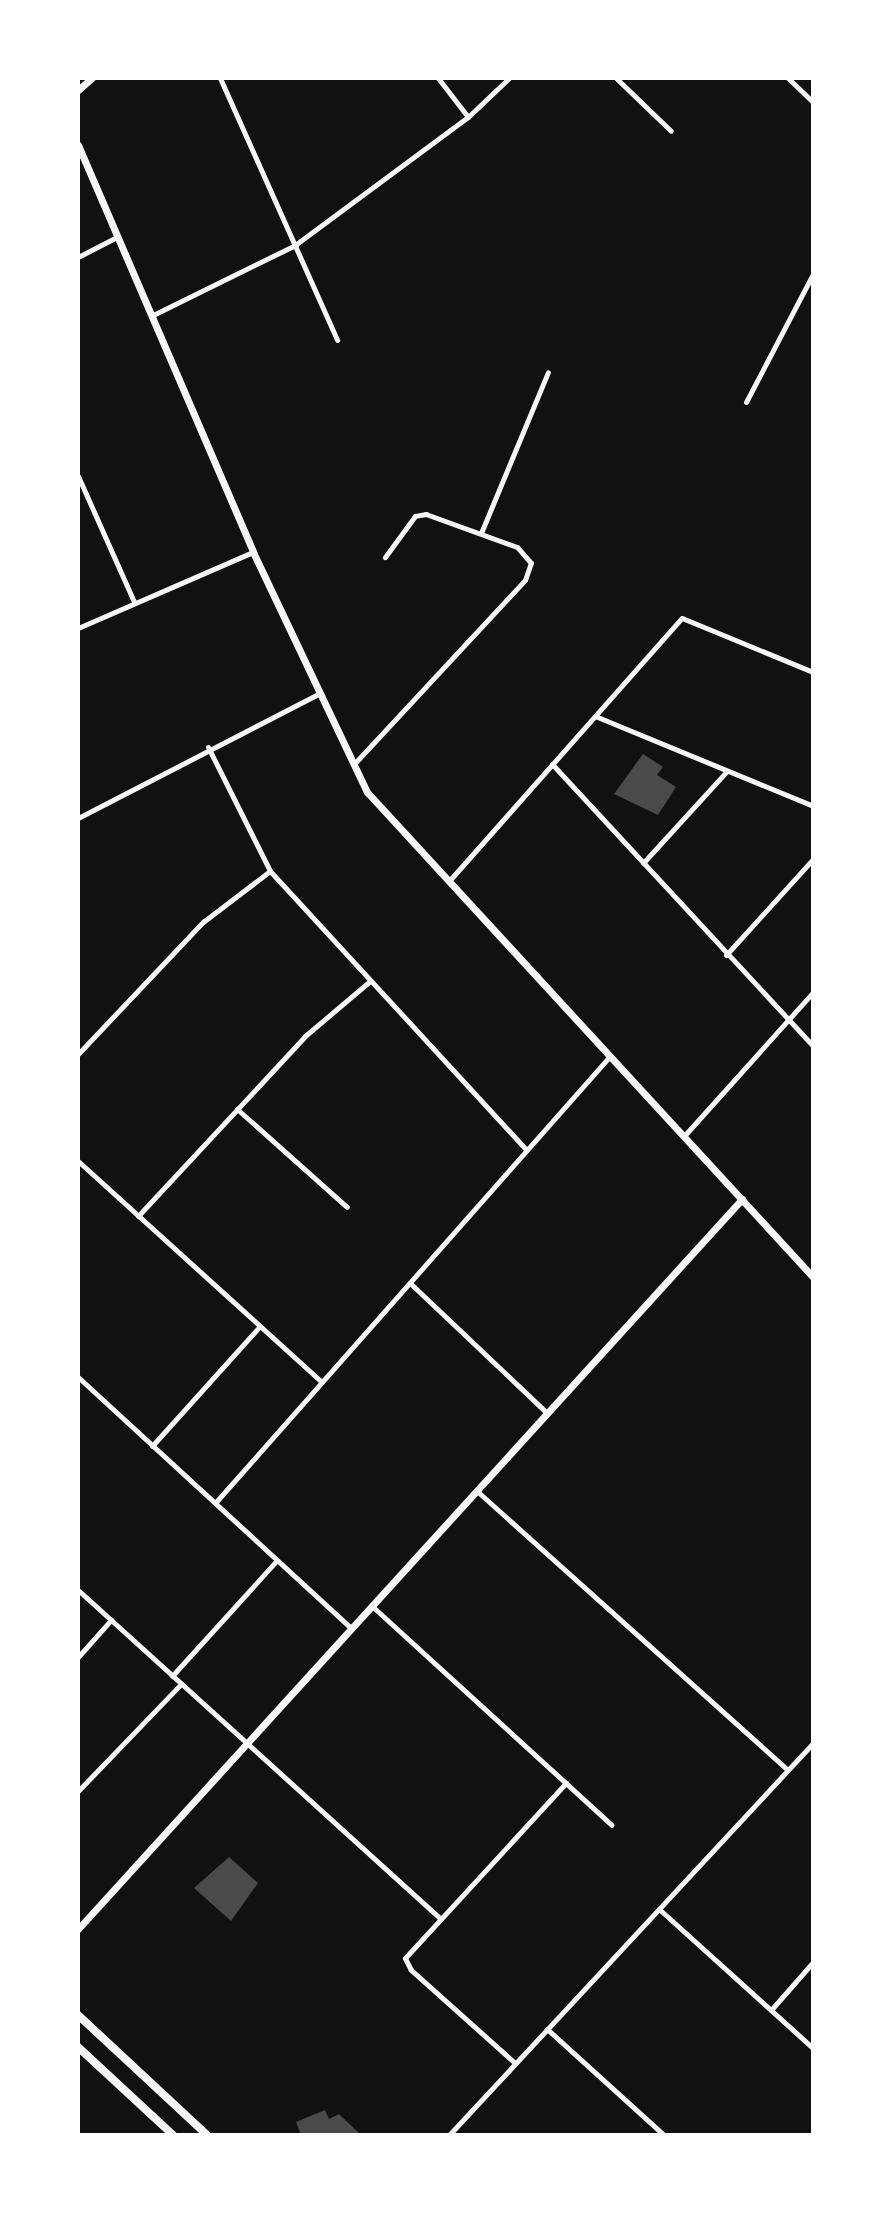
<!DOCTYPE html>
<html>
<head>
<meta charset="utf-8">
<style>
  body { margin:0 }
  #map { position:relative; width:891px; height:2213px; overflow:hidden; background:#111; font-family:"Libre Baskerville",serif }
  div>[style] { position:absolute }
  .building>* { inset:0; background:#4a4a4a }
  .minor>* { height:5px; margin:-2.5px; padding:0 2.5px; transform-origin:2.5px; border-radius:2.5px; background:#f5f5f5 }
  .tertiary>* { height:7px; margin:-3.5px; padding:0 3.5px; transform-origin:3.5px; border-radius:3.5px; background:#f5f5f5 }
  .primary>* { height:8px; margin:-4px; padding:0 4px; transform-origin:4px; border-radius:4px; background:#f5f5f5 }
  span { translate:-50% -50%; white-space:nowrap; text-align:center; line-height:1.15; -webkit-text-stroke:8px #fff; paint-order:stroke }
  .frame { position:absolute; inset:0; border:80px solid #fff; pointer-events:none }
</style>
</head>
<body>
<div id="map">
  <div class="building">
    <div style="clip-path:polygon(643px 754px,663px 767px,657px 775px,676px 787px,658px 815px,614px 794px)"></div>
    <div style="clip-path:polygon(229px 1857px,258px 1883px,231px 1921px,194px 1888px)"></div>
    <div style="clip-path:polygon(325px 2110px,329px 2119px,339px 2114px,361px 2135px,301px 2135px,296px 2122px)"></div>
  </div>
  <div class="minor">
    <div style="left:220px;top:78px;width:287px;rotate:65.9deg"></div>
    <div style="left:438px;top:78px;width:49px;rotate:52.4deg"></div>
    <div style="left:616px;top:78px;width:76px;rotate:43.9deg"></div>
    <div style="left:788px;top:78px;width:35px;rotate:44deg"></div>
    <div style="left:78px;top:257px;width:42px;rotate:-27.2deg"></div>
    <div style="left:151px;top:316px;width:161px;rotate:-26.2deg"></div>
    <div style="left:295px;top:245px;width:215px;rotate:-36.5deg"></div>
    <div style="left:468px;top:117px;width:57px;rotate:-43.6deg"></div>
    <div style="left:746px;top:402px;width:144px;rotate:-62.4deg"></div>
    <div style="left:78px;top:476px;width:138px;rotate:66deg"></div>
    <div style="left:481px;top:533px;width:174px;rotate:-67.4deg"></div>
    <div style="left:78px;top:628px;width:191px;rotate:-23.5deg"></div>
    <div style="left:595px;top:716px;width:236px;rotate:22.4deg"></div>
    <div style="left:208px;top:747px;width:139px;rotate:63.4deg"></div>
    <div style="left:270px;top:871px;width:379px;rotate:47.4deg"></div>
    <div style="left:354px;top:764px;width:251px;rotate:-47.1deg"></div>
    <div style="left:525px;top:580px;width:18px;rotate:-71deg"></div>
    <div style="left:531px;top:563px;width:21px;rotate:-131deg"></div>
    <div style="left:517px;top:547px;width:97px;rotate:-160.1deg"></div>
    <div style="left:426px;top:514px;width:11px;rotate:170deg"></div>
    <div style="left:415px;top:516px;width:51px;rotate:126.2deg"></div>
    <div style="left:552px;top:764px;width:384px;rotate:47.2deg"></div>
    <div style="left:78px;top:818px;width:272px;rotate:-27.3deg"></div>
    <div style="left:643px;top:863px;width:123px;rotate:-47.6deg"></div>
    <div style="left:449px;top:881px;width:351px;rotate:-48.5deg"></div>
    <div style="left:682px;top:618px;width:142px;rotate:22.4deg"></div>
    <div style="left:726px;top:955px;width:130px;rotate:-47.8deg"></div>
    <div style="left:78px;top:1054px;width:182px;rotate:-46.6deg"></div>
    <div style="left:203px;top:922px;width:84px;rotate:-37.3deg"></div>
    <div style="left:237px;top:1109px;width:147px;rotate:41.7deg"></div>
    <div style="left:684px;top:1136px;width:193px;rotate:-48.1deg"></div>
    <div style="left:78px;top:1161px;width:329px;rotate:42.2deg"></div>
    <div style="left:138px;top:1216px;width:246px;rotate:-47.1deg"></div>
    <div style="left:305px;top:1036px;width:84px;rotate:-40.2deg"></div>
    <div style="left:410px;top:1283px;width:189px;rotate:43.5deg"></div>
    <div style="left:78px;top:1377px;width:371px;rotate:42.6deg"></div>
    <div style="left:152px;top:1446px;width:161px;rotate:-48deg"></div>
    <div style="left:478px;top:1492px;width:416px;rotate:41.9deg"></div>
    <div style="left:215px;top:1503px;width:597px;rotate:-48.53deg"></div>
    <div style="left:78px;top:1590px;width:490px;rotate:42.2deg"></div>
    <div style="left:373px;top:1607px;width:323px;rotate:42.4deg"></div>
    <div style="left:78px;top:1657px;width:50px;rotate:-48.3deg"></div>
    <div style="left:172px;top:1676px;width:156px;rotate:-47.8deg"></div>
    <div style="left:78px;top:1791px;width:149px;rotate:-46.1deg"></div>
    <div style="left:659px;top:1909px;width:207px;rotate:42.1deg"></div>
    <div style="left:771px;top:2010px;width:64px;rotate:-48.8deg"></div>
    <div style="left:547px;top:2029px;width:158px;rotate:42.2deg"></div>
    <div style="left:515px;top:2063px;width:140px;rotate:-138.2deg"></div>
    <div style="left:411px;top:1970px;width:13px;rotate:-117deg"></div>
    <div style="left:405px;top:1958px;width:238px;rotate:-47.4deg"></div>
    <div style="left:449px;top:2135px;width:535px;rotate:-47.12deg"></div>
  </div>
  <div class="tertiary">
    <div style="left:78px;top:90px;width:18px;rotate:-41deg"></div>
    <div style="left:78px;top:145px;width:443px;rotate:66.7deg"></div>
    <div style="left:253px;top:552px;width:266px;rotate:64.6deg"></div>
    <div style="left:367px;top:792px;width:659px;rotate:47.4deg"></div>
    <div style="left:78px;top:1929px;width:987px;rotate:-47.71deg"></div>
  </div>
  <div class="primary">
    <div style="left:78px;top:2015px;width:176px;rotate:42.9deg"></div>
    <div style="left:78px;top:2047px;width:129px;rotate:42.8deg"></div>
  </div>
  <div class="frame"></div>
</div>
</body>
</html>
